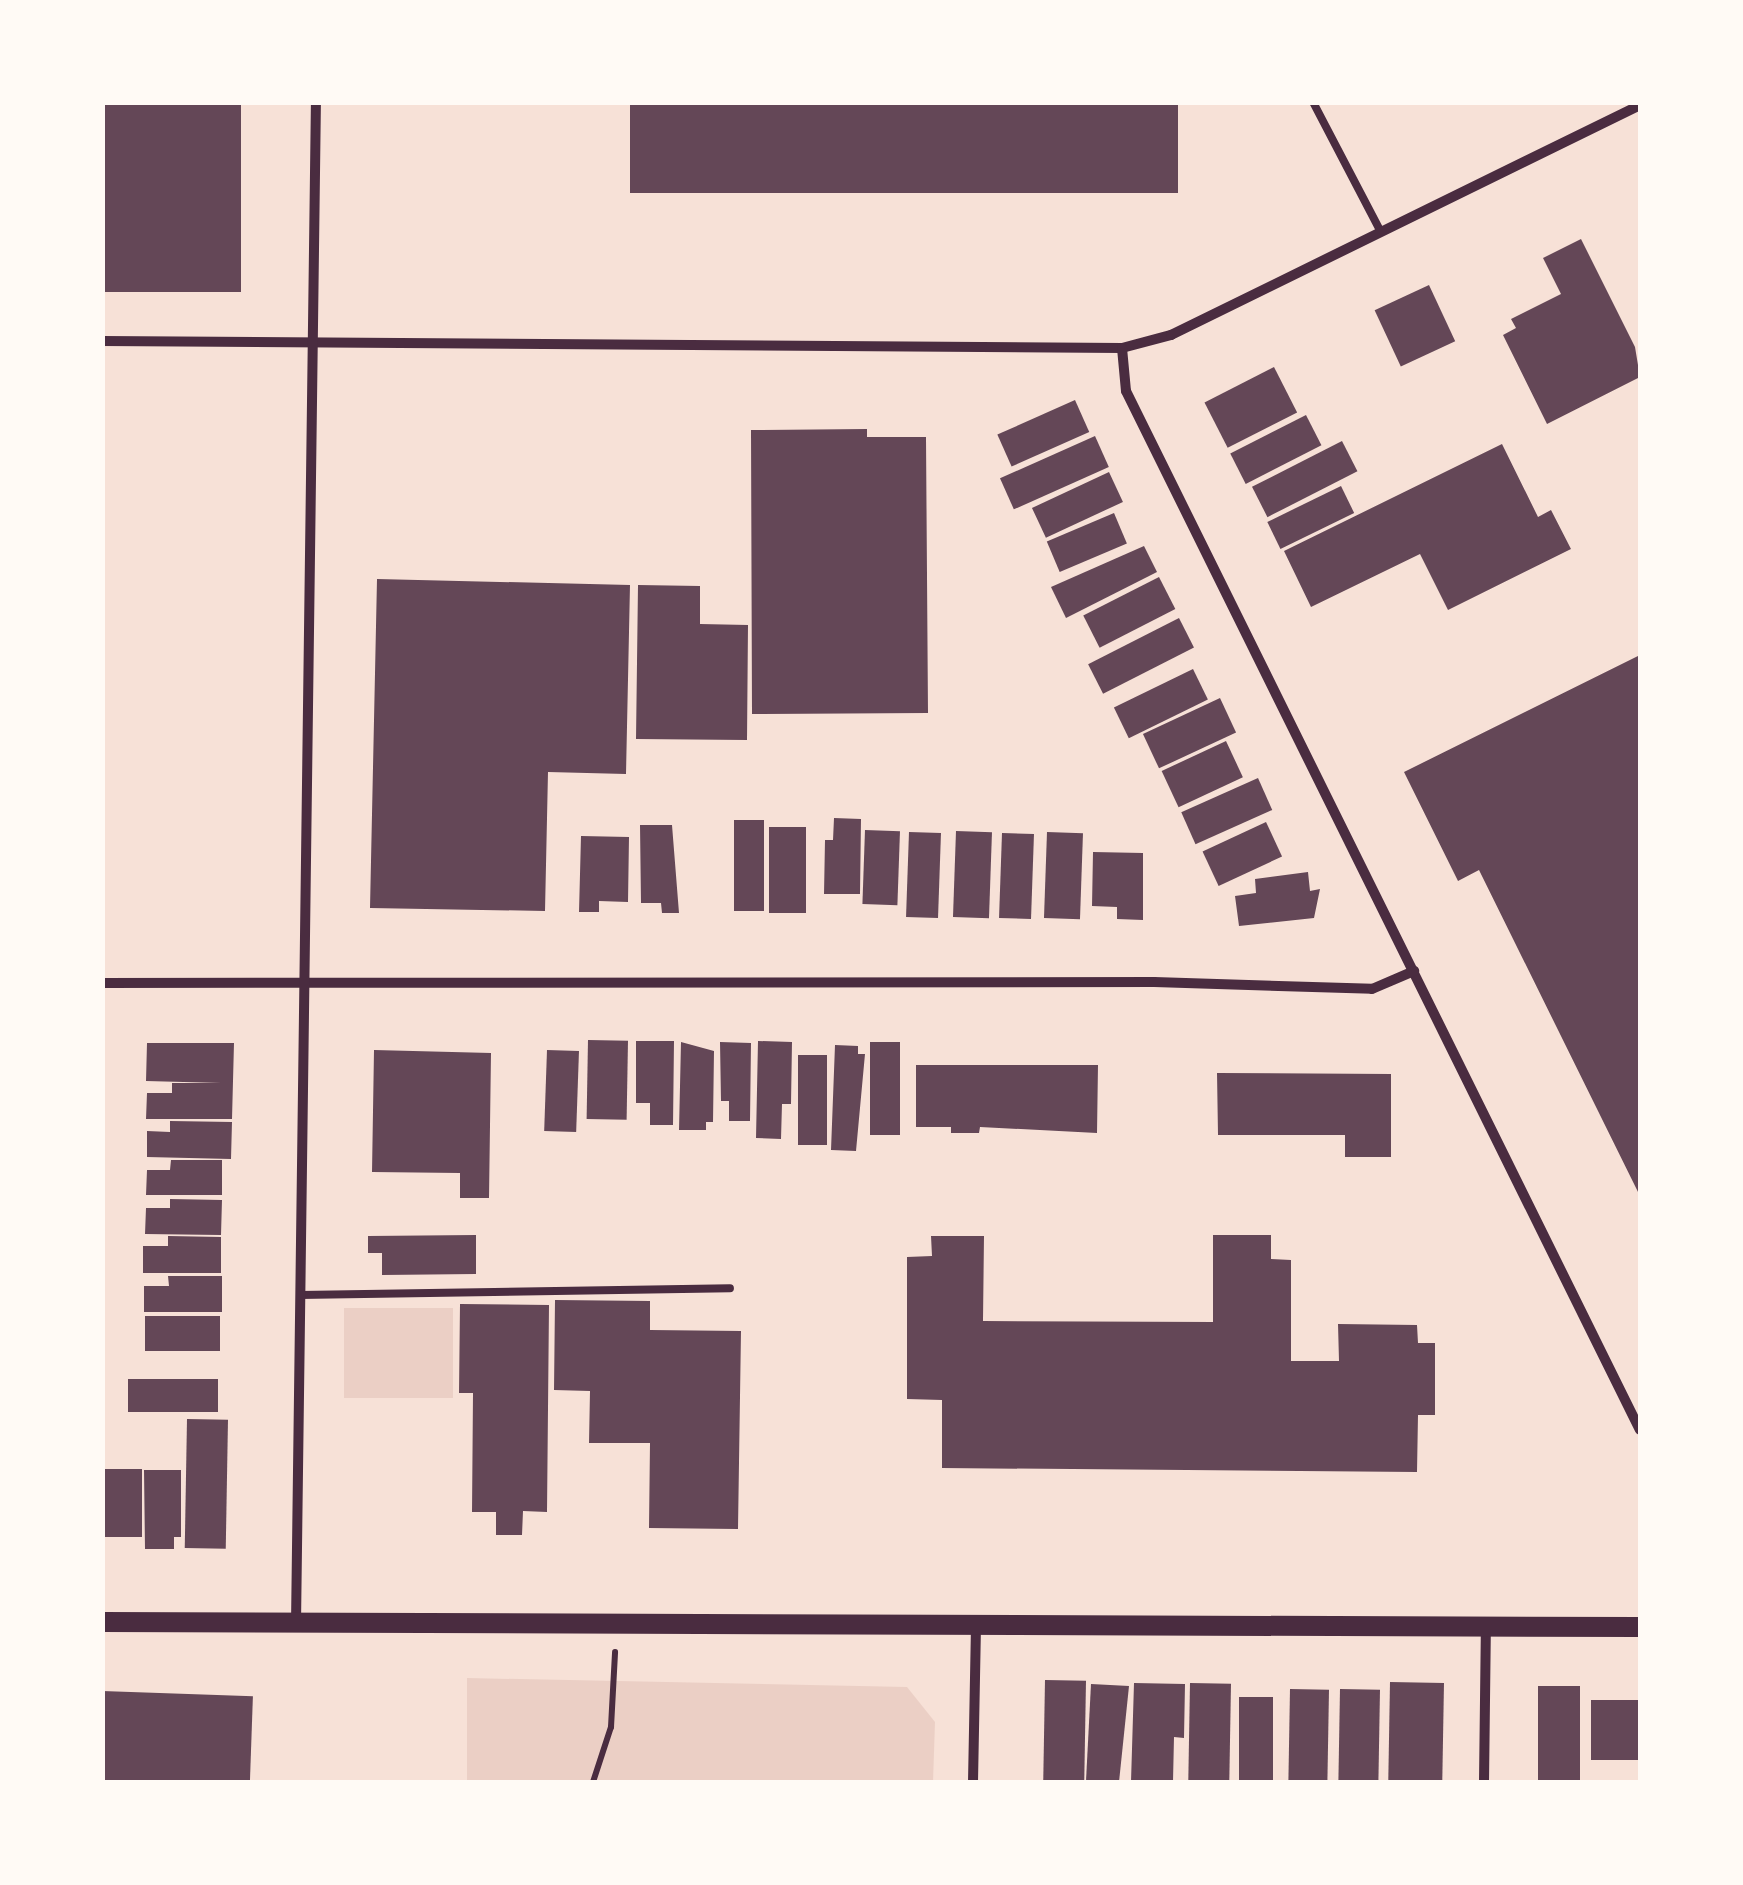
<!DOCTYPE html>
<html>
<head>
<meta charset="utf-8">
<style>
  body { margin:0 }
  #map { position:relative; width:1743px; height:1885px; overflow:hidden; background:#f7e1d7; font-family:Arial,sans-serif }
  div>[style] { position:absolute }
  .green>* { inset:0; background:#ebcfc5; transform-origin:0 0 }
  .building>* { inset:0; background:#644757; transform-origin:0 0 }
  .path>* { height:6px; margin:-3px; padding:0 3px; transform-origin:3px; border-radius:3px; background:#4a2c40 }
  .service>* { height:8px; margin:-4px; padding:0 4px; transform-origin:4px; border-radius:4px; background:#4a2c40 }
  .minor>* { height:10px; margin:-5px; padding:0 5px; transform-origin:5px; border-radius:5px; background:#4a2c40 }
  .secondary>* { height:20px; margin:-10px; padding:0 10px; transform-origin:10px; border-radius:10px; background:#4a2c40 }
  span { translate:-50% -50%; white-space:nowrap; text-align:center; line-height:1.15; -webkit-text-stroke:8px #fffaf5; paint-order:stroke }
  .frame { position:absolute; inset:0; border:105px solid #fffaf5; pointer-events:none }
</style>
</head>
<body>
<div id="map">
  <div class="green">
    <div style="left:344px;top:1308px;width:109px;height:90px"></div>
    <div style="clip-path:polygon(467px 1678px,907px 1687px,935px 1722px,933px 1782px,467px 1782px)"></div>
  </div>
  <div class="building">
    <div style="left:102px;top:102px;width:139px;height:190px"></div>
    <div style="left:630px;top:102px;width:548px;height:91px"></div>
    <div style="clip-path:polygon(1581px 239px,1635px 347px,1640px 377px,1547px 424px,1503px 335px,1516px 328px,1511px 319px,1561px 294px,1543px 258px)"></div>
    <div style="left:1429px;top:285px;width:62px;height:60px;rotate:65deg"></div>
    <div style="left:1274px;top:367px;width:51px;height:78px;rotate:63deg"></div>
    <div style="left:1075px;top:400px;width:35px;height:85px;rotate:66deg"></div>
    <div style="left:1306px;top:415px;width:34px;height:85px;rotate:63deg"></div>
    <div style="clip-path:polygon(867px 429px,867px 437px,926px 437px,928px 713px,752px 714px,751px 430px)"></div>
    <div style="left:1095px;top:436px;width:34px;height:104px;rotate:66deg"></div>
    <div style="left:1342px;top:441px;width:34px;height:101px;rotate:63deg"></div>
    <div style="clip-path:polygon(1502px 444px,1538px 517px,1551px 510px,1571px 549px,1448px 610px,1420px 554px,1311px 607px,1284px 551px)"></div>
    <div style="left:1109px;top:472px;width:33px;height:85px;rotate:65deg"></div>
    <div style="left:1341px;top:486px;width:30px;height:82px;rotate:64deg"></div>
    <div style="left:1114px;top:513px;width:33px;height:73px;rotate:67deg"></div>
    <div style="clip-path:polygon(1144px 546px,1157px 572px,1066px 618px,1051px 587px)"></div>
    <div style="left:1159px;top:577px;width:36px;height:85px;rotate:63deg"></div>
    <div style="clip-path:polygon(377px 579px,630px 585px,626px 774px,548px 772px,545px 911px,370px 908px)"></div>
    <div style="clip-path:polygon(638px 585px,700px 586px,700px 624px,748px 625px,747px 740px,636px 739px)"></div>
    <div style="left:1179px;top:618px;width:33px;height:102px;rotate:63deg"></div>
    <div style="clip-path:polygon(1640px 655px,1640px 1196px,1479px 870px,1458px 881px,1404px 772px)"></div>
    <div style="left:1193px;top:669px;width:34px;height:88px;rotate:64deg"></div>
    <div style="left:1220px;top:698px;width:38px;height:85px;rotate:65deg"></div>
    <div style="left:1226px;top:741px;width:40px;height:71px;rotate:65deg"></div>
    <div style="left:1258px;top:778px;width:35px;height:84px;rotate:66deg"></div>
    <div style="clip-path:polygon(834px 818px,861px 819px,860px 894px,824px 894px,825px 840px,833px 840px)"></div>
    <div style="left:734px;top:820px;width:30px;height:91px"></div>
    <div style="left:1266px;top:822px;width:38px;height:70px;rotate:65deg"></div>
    <div style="clip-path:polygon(640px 825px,672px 825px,679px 913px,662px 913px,661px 903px,641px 903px)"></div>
    <div style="left:769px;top:827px;width:37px;height:86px"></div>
    <div style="left:865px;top:830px;width:35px;height:74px;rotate:2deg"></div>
    <div style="left:956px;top:831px;width:36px;height:86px;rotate:2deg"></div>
    <div style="left:909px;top:832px;width:32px;height:85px;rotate:2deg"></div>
    <div style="left:1047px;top:832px;width:36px;height:86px;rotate:2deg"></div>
    <div style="left:1002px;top:833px;width:32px;height:85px;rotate:2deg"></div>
    <div style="clip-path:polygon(581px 836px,629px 837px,628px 902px,599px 901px,599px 912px,579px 912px)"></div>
    <div style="clip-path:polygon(1093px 852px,1143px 853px,1143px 920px,1117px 919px,1117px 907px,1092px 906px)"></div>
    <div style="clip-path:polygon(1308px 872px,1310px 891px,1320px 889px,1314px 918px,1239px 926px,1235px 896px,1256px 893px,1255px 879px)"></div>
    <div style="left:588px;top:1040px;width:40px;height:79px;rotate:1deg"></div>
    <div style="clip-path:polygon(636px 1041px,674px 1041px,673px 1125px,650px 1125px,650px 1103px,636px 1103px)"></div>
    <div style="clip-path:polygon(758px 1041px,792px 1042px,791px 1104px,782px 1104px,781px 1139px,756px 1138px)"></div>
    <div style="clip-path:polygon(681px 1042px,714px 1051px,713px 1122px,706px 1122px,706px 1130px,679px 1130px)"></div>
    <div style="clip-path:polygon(720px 1042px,751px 1043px,750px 1121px,729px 1121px,729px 1101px,721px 1101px)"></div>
    <div style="left:870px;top:1042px;width:30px;height:93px"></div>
    <div style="clip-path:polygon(147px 1043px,234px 1043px,232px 1119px,146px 1119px,147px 1093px,172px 1093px,172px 1083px,221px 1083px,146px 1081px)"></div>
    <div style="clip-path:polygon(835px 1045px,858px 1046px,858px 1054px,865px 1054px,856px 1151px,831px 1150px)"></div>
    <div style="clip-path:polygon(374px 1050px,491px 1053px,489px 1198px,460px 1198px,460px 1173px,372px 1172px)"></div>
    <div style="left:547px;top:1050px;width:32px;height:81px;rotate:2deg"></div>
    <div style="left:798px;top:1055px;width:29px;height:90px"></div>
    <div style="clip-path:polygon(916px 1065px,1098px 1065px,1097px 1133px,980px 1127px,979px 1133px,951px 1133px,951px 1127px,916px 1127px)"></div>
    <div style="clip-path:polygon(1217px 1073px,1391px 1074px,1391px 1157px,1345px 1157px,1345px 1135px,1218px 1135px)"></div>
    <div style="clip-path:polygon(170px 1121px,232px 1122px,231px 1159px,147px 1157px,147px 1131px,170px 1132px)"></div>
    <div style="clip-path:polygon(171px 1160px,222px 1160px,222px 1195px,146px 1195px,147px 1170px,170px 1170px)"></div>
    <div style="clip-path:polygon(170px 1199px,222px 1200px,221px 1235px,145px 1234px,146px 1208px,170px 1208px)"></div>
    <div style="clip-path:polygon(476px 1235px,476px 1274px,382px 1275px,382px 1253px,368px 1253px,368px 1236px)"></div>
    <div style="clip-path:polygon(1213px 1235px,1271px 1235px,1271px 1259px,1291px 1260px,1291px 1361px,1339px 1361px,1338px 1324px,1417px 1325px,1418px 1343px,1435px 1343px,1435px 1415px,1418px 1415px,1417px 1472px,942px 1468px,942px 1400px,907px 1399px,907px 1257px,932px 1256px,931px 1236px,984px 1236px,983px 1321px,1213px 1322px)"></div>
    <div style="clip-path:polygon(168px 1236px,221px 1237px,221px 1273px,143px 1273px,143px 1246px,168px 1246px)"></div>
    <div style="clip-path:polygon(168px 1276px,222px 1276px,222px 1312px,144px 1312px,144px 1286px,169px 1286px)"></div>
    <div style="clip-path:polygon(555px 1300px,650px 1301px,650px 1330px,741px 1331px,738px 1529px,649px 1528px,650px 1443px,589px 1443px,590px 1391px,554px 1390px)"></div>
    <div style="clip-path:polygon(460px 1304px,549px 1305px,547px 1512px,523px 1511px,522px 1535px,496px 1535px,496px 1512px,472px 1512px,473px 1393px,459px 1393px)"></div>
    <div style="left:145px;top:1316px;width:75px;height:35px"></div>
    <div style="left:128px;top:1379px;width:90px;height:33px"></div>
    <div style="left:187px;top:1419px;width:41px;height:129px;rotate:1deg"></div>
    <div style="left:104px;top:1469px;width:38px;height:68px"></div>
    <div style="clip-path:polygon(144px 1470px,181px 1470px,181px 1537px,174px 1537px,174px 1549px,145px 1549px)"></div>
    <div style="left:1045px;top:1680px;width:41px;height:102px;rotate:1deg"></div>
    <div style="left:1390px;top:1682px;width:54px;height:100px;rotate:1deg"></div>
    <div style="clip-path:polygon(1134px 1683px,1185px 1684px,1184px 1738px,1174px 1737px,1173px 1782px,1131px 1782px)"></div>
    <div style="left:1190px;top:1683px;width:41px;height:99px;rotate:1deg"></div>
    <div style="clip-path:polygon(1091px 1684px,1129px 1686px,1119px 1782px,1086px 1781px)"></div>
    <div style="left:1538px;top:1686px;width:42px;height:96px"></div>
    <div style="left:1290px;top:1689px;width:39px;height:91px;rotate:1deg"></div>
    <div style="left:1340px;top:1689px;width:40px;height:92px;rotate:1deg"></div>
    <div style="left:102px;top:1691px;width:151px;height:91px;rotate:2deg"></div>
    <div style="left:1239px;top:1697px;width:34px;height:85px"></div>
    <div style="left:1591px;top:1700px;width:47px;height:60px"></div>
  </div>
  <div class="path">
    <div style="left:593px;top:1782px;width:58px;rotate:-71.9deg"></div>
    <div style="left:611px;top:1727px;width:75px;rotate:-86.9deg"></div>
  </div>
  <div class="service">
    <div style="left:1313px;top:102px;width:147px;rotate:62.4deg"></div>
    <div style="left:300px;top:1295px;width:430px;rotate:-0.9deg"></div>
  </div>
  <div class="minor">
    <div style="left:102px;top:341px;width:1020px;rotate:0.39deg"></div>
    <div style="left:1122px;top:348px;width:51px;rotate:-14.9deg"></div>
    <div style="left:1171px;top:335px;width:522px;rotate:-26.12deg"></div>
    <div style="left:1122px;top:348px;width:43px;rotate:84.7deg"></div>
    <div style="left:1126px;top:391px;width:1159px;rotate:63.68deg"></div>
    <div style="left:102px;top:983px;width:1052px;rotate:-0.05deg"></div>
    <div style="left:1154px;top:982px;width:218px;rotate:1.8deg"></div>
    <div style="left:1372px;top:989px;width:46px;rotate:-23.2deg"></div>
    <div style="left:296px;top:1624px;width:1522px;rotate:-89.25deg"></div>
    <div style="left:973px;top:1782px;width:153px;rotate:-88.9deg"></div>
    <div style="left:1484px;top:1782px;width:157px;rotate:-89.3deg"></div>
  </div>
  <div class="secondary">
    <div style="left:102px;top:1622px;width:1538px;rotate:0.19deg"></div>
  </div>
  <div class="frame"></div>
</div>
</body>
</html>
